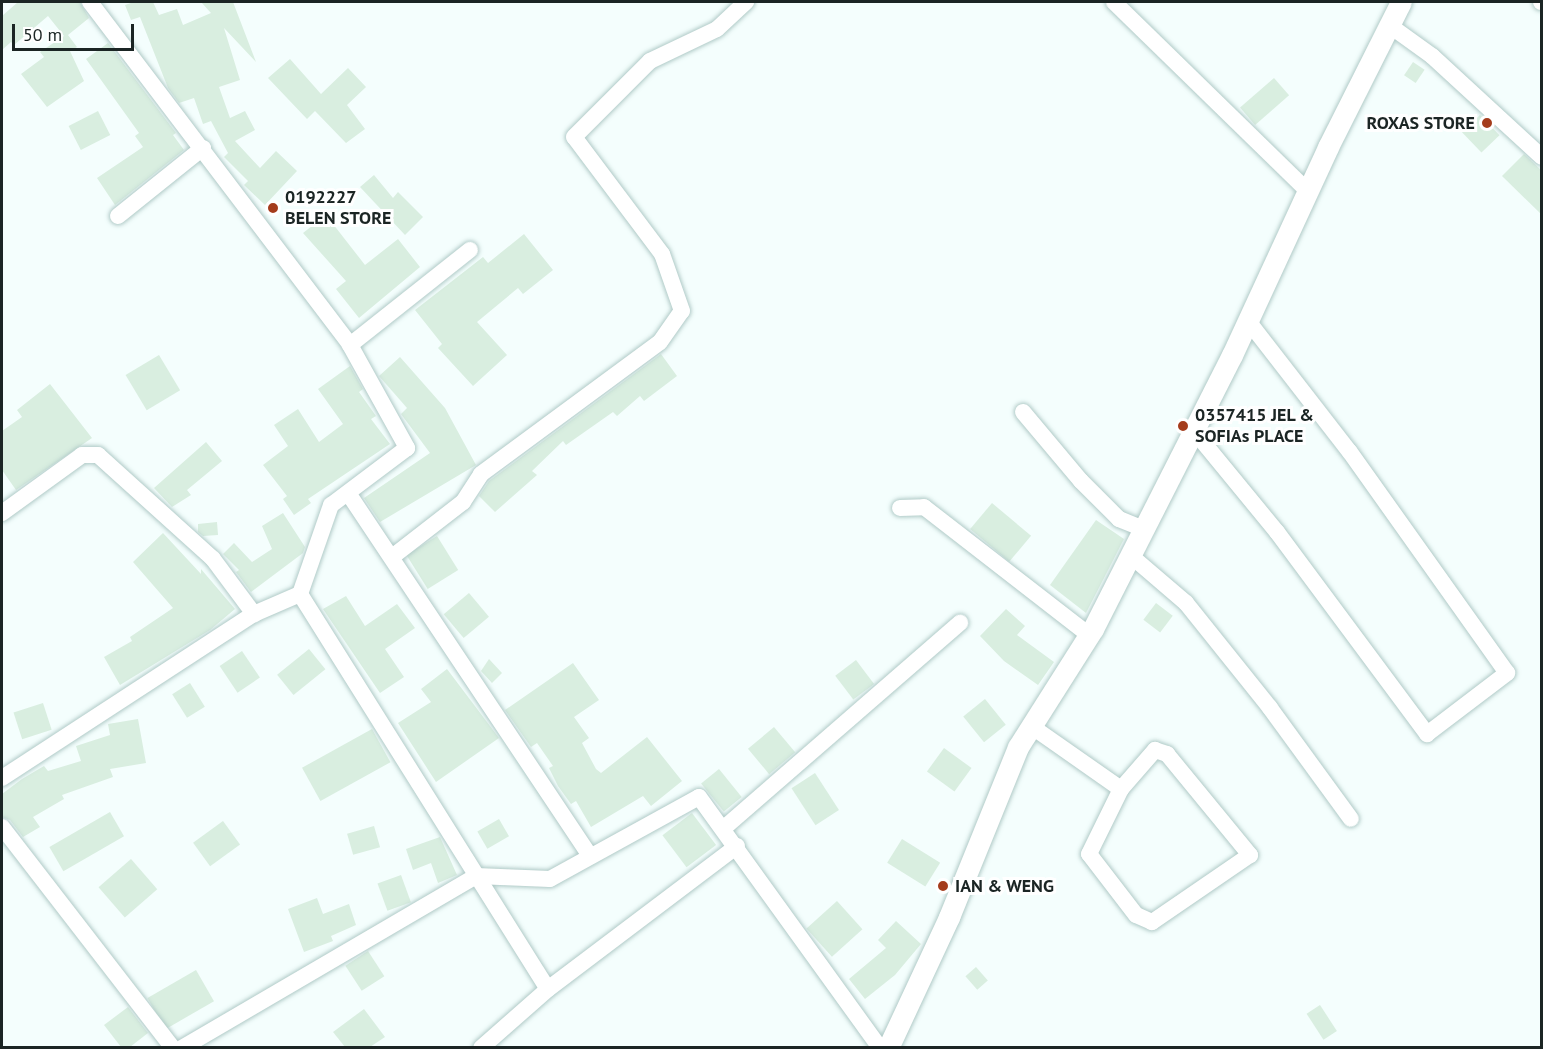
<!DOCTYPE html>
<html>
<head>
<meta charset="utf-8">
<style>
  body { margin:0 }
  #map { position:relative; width:1543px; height:1049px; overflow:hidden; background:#f4fefd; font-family:"PT Sans",sans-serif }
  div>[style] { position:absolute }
  .building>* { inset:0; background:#d9eee0; transform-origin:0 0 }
  .roads { filter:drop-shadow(0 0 2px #b0cac7) drop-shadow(0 0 2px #b0cac7) }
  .minor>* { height:16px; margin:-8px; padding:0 8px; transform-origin:8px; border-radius:8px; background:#fff }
  .tertiary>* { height:21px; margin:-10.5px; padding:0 10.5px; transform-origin:10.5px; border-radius:10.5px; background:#fff }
  .dots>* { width:16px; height:16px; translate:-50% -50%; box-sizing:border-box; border:3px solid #fff; border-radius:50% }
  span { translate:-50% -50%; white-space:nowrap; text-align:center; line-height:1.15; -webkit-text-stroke:6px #fff; paint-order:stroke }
  .poi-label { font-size:18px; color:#1b2524; font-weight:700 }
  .right { translate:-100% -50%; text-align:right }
  .left { translate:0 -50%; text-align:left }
  .frame { position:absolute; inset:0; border:3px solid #1b2524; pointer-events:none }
  .scale { position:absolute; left:12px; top:24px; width:122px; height:27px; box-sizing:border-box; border:3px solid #1b2524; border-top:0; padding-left:8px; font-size:18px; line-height:21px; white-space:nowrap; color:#1b2524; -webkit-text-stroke:4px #fff; paint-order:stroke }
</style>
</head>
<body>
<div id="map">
  <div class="building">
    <div style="clip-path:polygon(18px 2px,80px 2px,89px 18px,68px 35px,77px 47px,70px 51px,84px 81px,47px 107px,21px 74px,44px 57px,40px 52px,64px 36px,48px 16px,14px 45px,11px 42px,2px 50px,2px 16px)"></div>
    <div style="clip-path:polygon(134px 2px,153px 2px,159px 15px,177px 9px,183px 25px,211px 13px,201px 2px,233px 2px,256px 62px,224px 28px,240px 80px,219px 87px,230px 118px,245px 111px,255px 130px,235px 141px,260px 168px,276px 151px,297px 171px,265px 205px,244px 185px,248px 181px,224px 157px,228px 153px,211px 121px,203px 124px,194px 98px,179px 103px,168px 88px,140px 17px,131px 20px,125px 5px)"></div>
    <div style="clip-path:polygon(108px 43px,176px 133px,173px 135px,184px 150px,115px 205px,97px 178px,143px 147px,135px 136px,139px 133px,86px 59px)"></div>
    <div style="clip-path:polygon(290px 59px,321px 94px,348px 68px,366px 87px,347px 105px,365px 129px,346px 143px,315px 111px,307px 119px,268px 78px)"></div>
    <div style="left:1413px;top:62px;width:14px;height:16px;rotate:34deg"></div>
    <div style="left:1274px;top:78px;width:23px;height:45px;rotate:49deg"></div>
    <div style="left:98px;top:111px;width:27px;height:33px;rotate:63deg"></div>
    <div style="left:1480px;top:115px;width:28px;height:25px;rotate:46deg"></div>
    <div style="clip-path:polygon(1524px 154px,1542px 171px,1542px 215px,1502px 176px)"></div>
    <div style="clip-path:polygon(374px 175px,393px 198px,398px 192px,423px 217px,405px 235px,360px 187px)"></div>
    <div style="clip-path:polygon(326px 215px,365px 265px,398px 239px,420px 267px,359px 318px,336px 289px,346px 281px,303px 233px)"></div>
    <div style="clip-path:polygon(524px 234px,553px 270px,523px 294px,518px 288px,477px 322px,507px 355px,473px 386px,438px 348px,442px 344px,415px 310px,483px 257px,488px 263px)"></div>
    <div style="clip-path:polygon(661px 354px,677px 376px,644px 401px,640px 396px,617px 416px,613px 412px,566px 445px,563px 441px,532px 471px,537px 475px,495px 512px,479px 496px,489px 481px)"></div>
    <div style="left:159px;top:355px;width:41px;height:39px;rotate:59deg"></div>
    <div style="clip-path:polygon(400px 357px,445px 408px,476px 465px,380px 522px,364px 498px,430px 453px,401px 414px,407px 408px,379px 376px)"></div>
    <div style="clip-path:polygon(350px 366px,363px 389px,359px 392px,376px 416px,371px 419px,390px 444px,308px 499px,311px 503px,294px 515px,283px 499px,287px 496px,263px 465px,288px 446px,274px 425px,298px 409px,319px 442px,343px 424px,318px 389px)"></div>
    <div style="clip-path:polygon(50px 384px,92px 438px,16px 490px,2px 470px,2px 431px,22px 417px,17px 410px)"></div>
    <div style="clip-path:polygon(206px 442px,222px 461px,187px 490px,191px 495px,172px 507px,154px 488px)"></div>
    <div style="left:992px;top:503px;width:51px;height:34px;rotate:40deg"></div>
    <div style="clip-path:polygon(283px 513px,305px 547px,303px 553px,251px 592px,236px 572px,239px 570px,223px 554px,234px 543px,252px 562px,272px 549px,262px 526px)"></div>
    <div style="clip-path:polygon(1096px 520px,1124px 539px,1086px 613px,1050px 585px)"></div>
    <div style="clip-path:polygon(217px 522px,218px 535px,203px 536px,198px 532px,198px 524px)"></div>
    <div style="clip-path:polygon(163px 533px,201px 574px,201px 569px,235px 609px,210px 630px,120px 685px,104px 657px,132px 641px,130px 637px,173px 608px,133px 562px)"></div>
    <div style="left:437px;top:536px;width:40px;height:36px;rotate:58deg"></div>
    <div style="left:469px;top:593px;width:31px;height:33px;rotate:50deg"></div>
    <div style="clip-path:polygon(346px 596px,365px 626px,397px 604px,415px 628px,385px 649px,404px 677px,380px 693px,323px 609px)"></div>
    <div style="left:1156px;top:603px;width:21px;height:21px;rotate:37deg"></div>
    <div style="clip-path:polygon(1006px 609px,1025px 626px,1017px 635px,1054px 662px,1038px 685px,1004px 661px,980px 636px)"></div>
    <div style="left:309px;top:649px;width:26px;height:41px;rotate:51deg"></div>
    <div style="left:242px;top:651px;width:32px;height:27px;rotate:56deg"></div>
    <div style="clip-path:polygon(489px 659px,502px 673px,492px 683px,481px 671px)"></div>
    <div style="left:856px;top:660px;width:30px;height:26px;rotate:53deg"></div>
    <div style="clip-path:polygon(573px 663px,599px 700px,574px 717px,589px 738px,582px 743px,596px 769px,601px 773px,647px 737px,682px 781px,651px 806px,643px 796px,591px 827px,576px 801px,571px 804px,558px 786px,549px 768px,553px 766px,537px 743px,531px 747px,505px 710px)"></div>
    <div style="clip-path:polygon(447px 669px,499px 738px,436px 782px,398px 723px,431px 702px,421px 689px)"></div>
    <div style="left:190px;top:683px;width:28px;height:21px;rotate:58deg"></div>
    <div style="left:985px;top:699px;width:33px;height:28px;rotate:51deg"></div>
    <div style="left:43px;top:703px;width:28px;height:31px;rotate:72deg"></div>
    <div style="clip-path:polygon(138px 719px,146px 763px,110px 769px,113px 777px,62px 795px,64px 799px,33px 817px,40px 827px,23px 837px,10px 820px,2px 817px,2px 794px,22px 779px,44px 766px,48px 771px,81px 761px,76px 746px,110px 735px,108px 724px)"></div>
    <div style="left:774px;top:727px;width:33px;height:34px;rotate:50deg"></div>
    <div style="left:372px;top:729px;width:38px;height:80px;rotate:61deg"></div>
    <div style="left:944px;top:748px;width:34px;height:29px;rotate:36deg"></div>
    <div style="left:719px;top:769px;width:36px;height:23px;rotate:51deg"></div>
    <div style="left:815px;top:773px;width:44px;height:28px;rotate:57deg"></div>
    <div style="left:110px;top:812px;width:28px;height:70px;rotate:60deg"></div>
    <div style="left:692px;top:813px;width:40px;height:37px;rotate:53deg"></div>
    <div style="left:499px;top:819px;width:20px;height:25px;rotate:60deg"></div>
    <div style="left:223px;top:821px;width:29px;height:37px;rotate:54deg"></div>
    <div style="left:374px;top:826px;width:22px;height:28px;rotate:74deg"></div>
    <div style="clip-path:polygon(440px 837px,457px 875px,438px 883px,431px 863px,413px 870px,406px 849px)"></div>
    <div style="left:902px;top:839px;width:45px;height:28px;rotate:32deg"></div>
    <div style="left:131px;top:859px;width:40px;height:43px;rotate:49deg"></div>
    <div style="left:401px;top:875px;width:29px;height:25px;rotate:70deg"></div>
    <div style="clip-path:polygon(317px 898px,323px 914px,349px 904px,356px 925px,331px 936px,333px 941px,304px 952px,288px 909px)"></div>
    <div style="left:837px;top:901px;width:38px;height:41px;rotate:48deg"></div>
    <div style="clip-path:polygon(896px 921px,921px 944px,895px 975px,865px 999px,849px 979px,886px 948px,878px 940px)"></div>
    <div style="left:368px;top:951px;width:30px;height:27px;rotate:57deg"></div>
    <div style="left:976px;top:967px;width:18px;height:14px;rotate:49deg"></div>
    <div style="left:196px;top:970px;width:36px;height:56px;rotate:60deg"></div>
    <div style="left:1320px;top:1005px;width:31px;height:16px;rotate:57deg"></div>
    <div style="clip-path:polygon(128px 1007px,148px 1033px,130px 1047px,121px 1047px,104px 1025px)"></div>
    <div style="clip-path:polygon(364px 1009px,385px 1037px,370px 1047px,345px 1047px,333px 1032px)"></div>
  </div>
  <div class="roads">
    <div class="minor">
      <div style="left:90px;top:2px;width:430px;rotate:52.8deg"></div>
      <div style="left:350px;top:345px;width:118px;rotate:61deg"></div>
      <div style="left:407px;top:448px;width:95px;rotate:143.1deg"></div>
      <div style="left:331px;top:505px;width:94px;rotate:109.2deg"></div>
      <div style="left:300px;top:594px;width:466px;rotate:57.9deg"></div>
      <div style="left:1114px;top:2px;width:271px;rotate:44.3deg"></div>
      <div style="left:1541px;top:2px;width:1px"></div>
      <div style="left:1389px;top:25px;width:53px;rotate:35.8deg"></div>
      <div style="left:1432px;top:56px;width:149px;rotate:42.6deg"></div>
      <div style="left:118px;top:216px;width:109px;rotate:-38.7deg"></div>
      <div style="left:350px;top:345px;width:153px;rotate:-38.4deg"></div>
      <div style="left:1023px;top:412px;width:90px;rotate:50deg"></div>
      <div style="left:1081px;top:481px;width:54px;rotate:45deg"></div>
      <div style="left:1119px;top:519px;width:27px;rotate:22deg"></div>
      <div style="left:1194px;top:431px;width:131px;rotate:50.6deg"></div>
      <div style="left:1277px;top:532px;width:252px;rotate:53.4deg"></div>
      <div style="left:1427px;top:734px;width:101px;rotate:-37.3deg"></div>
      <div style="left:1507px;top:673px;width:272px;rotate:-125.4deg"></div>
      <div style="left:1349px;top:451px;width:165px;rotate:-127.8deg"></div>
      <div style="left:348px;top:493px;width:435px;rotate:56.3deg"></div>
      <div style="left:900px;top:508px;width:24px;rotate:-2deg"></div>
      <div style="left:924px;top:507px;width:209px;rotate:37.8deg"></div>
      <div style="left:2px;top:513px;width:99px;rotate:-35.9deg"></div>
      <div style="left:82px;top:455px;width:16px"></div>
      <div style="left:98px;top:455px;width:155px;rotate:42.1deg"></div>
      <div style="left:213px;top:559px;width:69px;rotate:53.3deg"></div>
      <div style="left:1130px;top:555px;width:74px;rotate:40.6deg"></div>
      <div style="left:1186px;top:603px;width:134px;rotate:51.3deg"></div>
      <div style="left:1270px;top:708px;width:137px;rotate:53.9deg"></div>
      <div style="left:392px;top:557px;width:90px;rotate:-37.8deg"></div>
      <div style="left:463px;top:502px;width:33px;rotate:-57deg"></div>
      <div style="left:481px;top:474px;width:222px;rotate:-36.4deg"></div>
      <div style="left:660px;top:342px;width:38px;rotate:-55deg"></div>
      <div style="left:682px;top:311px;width:60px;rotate:-109.3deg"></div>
      <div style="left:662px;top:254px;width:146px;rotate:-126.9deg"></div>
      <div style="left:574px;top:137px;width:107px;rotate:-45deg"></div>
      <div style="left:650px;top:61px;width:74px;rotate:-25.5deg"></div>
      <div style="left:717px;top:29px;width:40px;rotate:-43deg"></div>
      <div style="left:1031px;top:726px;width:110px;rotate:35deg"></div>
      <div style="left:1155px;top:750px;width:13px;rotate:18deg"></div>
      <div style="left:1167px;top:754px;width:131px;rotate:50.6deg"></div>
      <div style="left:1250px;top:855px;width:119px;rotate:145.6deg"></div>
      <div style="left:1152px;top:922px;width:17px;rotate:-156deg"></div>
      <div style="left:1136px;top:915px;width:77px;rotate:-127.6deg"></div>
      <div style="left:1089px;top:854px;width:72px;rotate:-63.8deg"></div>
      <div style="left:1121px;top:789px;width:52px;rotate:-48.9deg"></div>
      <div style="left:2px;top:778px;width:301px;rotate:-33.1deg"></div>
      <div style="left:254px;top:614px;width:50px;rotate:-23.5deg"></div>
      <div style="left:2px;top:827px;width:279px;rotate:52.3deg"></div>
      <div style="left:724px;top:828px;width:313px;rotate:-41deg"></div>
      <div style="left:182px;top:1048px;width:341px;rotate:-30.3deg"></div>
      <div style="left:476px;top:876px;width:74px;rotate:2.3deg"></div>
      <div style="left:550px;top:879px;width:170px;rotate:-28.8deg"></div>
      <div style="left:699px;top:797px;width:309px;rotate:54.2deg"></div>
      <div style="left:481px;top:1048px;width:89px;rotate:-41.4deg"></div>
      <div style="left:548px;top:989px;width:237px;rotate:-37.1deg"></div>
    </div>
    <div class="tertiary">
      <div style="left:888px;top:1048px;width:145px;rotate:-65deg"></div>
      <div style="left:949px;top:917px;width:183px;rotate:-67.9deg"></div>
      <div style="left:1018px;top:747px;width:140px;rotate:-57.6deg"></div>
      <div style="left:1093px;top:629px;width:307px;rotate:-63.1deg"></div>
      <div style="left:1232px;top:355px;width:229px;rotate:-65.2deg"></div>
      <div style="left:1328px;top:147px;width:162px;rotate:-63.3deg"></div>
    </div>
  </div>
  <div class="dots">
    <div style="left:1487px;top:123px;background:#a43c1c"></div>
    <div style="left:273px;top:208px;background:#a43c1c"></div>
    <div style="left:1183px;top:426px;background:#a43c1c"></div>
    <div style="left:943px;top:886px;background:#a43c1c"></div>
  </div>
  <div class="poi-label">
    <span class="right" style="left:1475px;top:123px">ROXAS STORE</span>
    <span class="left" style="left:285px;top:208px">0192227<br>BELEN STORE</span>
    <span class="left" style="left:1195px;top:426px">0357415 JEL &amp;<br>SOFIAs PLACE</span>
    <span class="left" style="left:955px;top:886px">IAN &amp; WENG</span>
  </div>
  <div class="frame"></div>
  <div class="scale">50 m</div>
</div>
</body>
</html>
